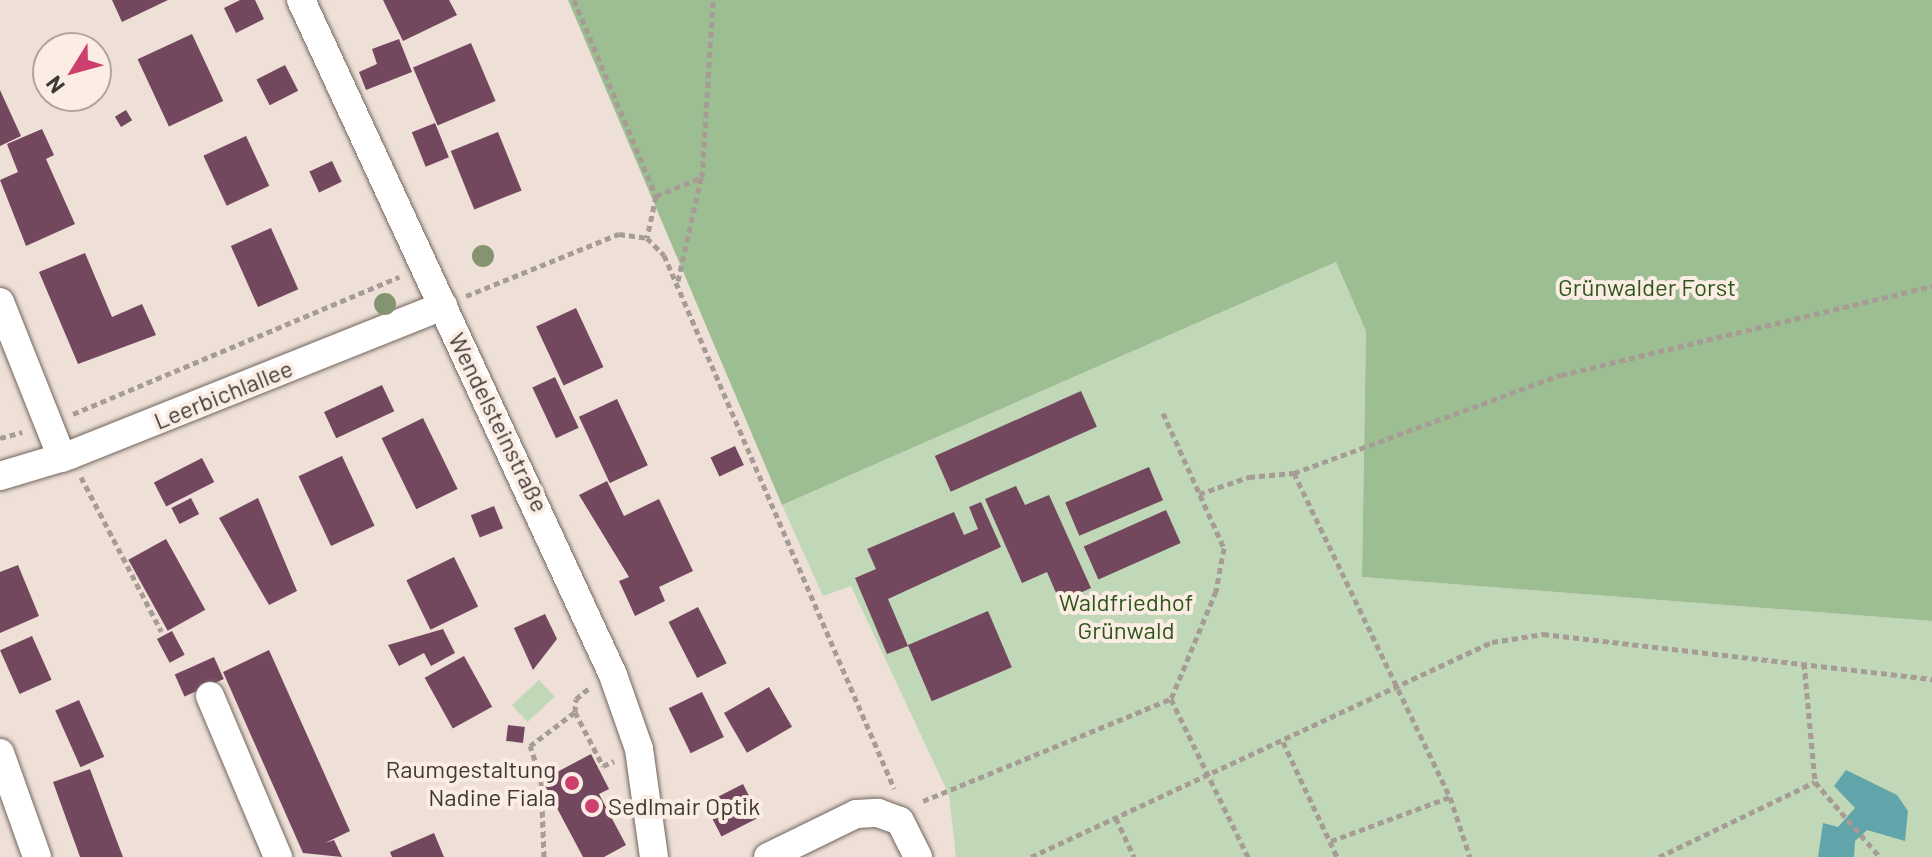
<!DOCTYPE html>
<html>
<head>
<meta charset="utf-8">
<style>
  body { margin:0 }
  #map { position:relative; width:1932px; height:857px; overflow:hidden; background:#eee0d7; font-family:Barlow,sans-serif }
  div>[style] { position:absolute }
  .green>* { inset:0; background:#c0d8b8; transform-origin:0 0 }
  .forest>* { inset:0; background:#9dbd92 }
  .water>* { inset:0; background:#61a4aa }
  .building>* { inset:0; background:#73475e; transform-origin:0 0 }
  .path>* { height:5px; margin-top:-2.5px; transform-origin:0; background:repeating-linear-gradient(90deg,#a69b95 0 6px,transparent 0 10px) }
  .roads { filter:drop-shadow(0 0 2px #71655d) drop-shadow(0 0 2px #71655d) }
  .minor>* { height:28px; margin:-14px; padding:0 14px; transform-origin:14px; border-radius:14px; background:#fff }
  .trees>* { width:22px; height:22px; margin:-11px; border-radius:50%; background:#849470 }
  .dots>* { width:22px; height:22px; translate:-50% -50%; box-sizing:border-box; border:4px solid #fcede4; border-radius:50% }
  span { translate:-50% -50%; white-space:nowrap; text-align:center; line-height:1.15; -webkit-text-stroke:8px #fcede4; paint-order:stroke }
  .park-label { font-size:24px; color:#2d561b }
  .street-label { font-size:24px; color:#3f3936 }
  .poi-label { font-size:24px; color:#3f3936 }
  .right { translate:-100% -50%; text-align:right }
  .left { translate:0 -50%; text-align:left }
  .north { position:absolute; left:32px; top:32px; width:80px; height:80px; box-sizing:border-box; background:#fcede4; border:2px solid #b0a59e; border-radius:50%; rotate:233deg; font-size:22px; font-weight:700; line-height:32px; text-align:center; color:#3f3936 }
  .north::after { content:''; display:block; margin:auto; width:28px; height:36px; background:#cd406d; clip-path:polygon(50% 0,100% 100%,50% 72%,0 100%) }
</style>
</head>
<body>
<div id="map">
  <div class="green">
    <div style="clip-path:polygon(1336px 262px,1366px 331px,1362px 577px,1932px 621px,1932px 857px,956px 857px,949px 795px,851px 586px,823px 596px,782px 505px)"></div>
    <div style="left:539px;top:680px;width:23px;height:37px;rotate:47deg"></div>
  </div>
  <div class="forest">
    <div style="clip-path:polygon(568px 0,1932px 0,1932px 621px,1362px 577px,1366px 331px,1336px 262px,782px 505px)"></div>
  </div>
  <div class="water">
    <div style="clip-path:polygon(1846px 770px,1897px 795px,1908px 811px,1905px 841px,1867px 830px,1855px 841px,1854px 857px,1818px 857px,1823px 823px,1838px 827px,1855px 808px,1834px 786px)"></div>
  </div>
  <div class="building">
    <div style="clip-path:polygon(112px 0,168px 0,122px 22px)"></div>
    <div style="clip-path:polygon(240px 0,255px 0,264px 19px,236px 33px,224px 8px)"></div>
    <div style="clip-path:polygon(383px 0,449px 0,457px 15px,403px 41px)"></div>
    <div style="left:192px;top:34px;width:74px;height:60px;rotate:65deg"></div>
    <div style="clip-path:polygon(399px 39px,412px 72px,366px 90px,359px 72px,377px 64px,372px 49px)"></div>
    <div style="left:471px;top:43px;width:63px;height:63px;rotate:67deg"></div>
    <div style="left:285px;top:65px;width:29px;height:32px;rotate:63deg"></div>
    <div style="clip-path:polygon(0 90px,21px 136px,0 146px)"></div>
    <div style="left:126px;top:110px;width:12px;height:13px;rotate:59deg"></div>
    <div style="left:435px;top:123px;width:37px;height:25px;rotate:68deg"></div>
    <div style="clip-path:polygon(42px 129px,54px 155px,46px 159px,75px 224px,26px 246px,0 180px,18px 172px,7px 144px)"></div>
    <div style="left:498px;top:132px;width:63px;height:51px;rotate:68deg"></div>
    <div style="left:246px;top:136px;width:55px;height:47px;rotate:65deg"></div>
    <div style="left:332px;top:161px;width:23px;height:25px;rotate:65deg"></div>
    <div style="left:271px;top:228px;width:67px;height:44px;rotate:66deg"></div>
    <div style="clip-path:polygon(85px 253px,112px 317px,142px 304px,156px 335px,78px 364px,39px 272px)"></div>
    <div style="left:576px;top:308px;width:65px;height:44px;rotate:65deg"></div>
    <div style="left:555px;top:377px;width:56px;height:25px;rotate:65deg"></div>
    <div style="left:382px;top:385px;width:29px;height:64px;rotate:65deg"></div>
    <div style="left:1081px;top:391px;width:39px;height:160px;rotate:66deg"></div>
    <div style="left:617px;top:399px;width:73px;height:42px;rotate:65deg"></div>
    <div style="left:423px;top:418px;width:79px;height:46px;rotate:64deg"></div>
    <div style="left:735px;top:446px;width:21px;height:27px;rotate:65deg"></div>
    <div style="left:342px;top:456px;width:77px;height:48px;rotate:65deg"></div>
    <div style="left:202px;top:458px;width:27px;height:54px;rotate:63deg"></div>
    <div style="left:1149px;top:467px;width:36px;height:91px;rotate:67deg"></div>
    <div style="clip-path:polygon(607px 481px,624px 516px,659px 499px,693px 571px,659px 587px,665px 601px,635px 616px,619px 581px,629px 577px,579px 495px)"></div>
    <div style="clip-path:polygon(1016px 486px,1025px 505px,1049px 495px,1091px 588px,1060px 602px,1047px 572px,1022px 583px,985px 499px)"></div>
    <div style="left:191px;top:498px;width:18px;height:22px;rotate:63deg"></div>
    <div style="clip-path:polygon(258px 498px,297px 591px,269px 605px,219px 518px)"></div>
    <div style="clip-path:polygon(981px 502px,1001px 547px,888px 599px,908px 646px,887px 654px,855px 578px,876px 569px,867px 549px,954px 512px,964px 535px,978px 529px,969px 507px)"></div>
    <div style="left:494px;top:506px;width:24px;height:25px;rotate:68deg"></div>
    <div style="left:1166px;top:510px;width:36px;height:90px;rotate:66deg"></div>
    <div style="left:166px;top:539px;width:81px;height:43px;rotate:61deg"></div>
    <div style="left:454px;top:557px;width:55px;height:53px;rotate:64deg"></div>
    <div style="clip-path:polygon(18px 565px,39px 616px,0 633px,0 572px)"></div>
    <div style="left:698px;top:607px;width:63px;height:33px;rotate:63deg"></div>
    <div style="left:988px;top:611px;width:61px;height:87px;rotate:67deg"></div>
    <div style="clip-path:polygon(545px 614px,557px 639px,533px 670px,514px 628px)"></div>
    <div style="clip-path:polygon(443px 629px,455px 653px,431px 666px,424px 653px,399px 666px,388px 645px)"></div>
    <div style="left:172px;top:631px;width:27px;height:17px;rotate:62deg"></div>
    <div style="left:32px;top:636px;width:48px;height:35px;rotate:66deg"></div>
    <div style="clip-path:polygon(269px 650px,350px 831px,325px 843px,334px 840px,342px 857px,303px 853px,223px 672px)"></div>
    <div style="left:464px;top:656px;width:58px;height:45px;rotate:61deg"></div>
    <div style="left:214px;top:657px;width:24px;height:43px;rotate:66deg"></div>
    <div style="left:769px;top:687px;width:46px;height:52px;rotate:60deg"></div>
    <div style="left:702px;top:692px;width:50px;height:37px;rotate:64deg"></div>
    <div style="left:79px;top:700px;width:62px;height:26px;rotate:66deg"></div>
    <div style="left:508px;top:725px;width:17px;height:16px;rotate:7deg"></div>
    <div style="clip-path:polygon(591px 754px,609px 789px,599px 794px,626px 845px,604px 857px,583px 857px,542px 780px)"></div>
    <div style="clip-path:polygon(90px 769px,118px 844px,123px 857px,80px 857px,53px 782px)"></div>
    <div style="left:743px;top:784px;width:37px;height:43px;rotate:63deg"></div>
    <div style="clip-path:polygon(434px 833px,444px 857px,392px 857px,390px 852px)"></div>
  </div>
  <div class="path">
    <div style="left:574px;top:0;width:212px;rotate:67.3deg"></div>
    <div style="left:656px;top:196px;width:43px;rotate:102.1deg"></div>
    <div style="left:656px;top:196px;width:50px;rotate:-22.4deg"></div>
    <div style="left:702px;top:177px;width:177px;rotate:-86.4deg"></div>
    <div style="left:678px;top:281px;width:106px;rotate:-77.4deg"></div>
    <div style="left:466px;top:296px;width:165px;rotate:-22.1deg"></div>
    <div style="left:619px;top:234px;width:28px;rotate:8deg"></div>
    <div style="left:647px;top:238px;width:24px;rotate:45deg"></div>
    <div style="left:664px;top:255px;width:581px;rotate:66.66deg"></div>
    <div style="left:1163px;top:413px;width:148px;rotate:65.7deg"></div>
    <div style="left:1224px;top:548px;width:44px;rotate:100.5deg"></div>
    <div style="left:1216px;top:591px;width:117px;rotate:112.6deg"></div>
    <div style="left:73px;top:414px;width:354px;rotate:-22.8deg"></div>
    <div style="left:0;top:438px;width:23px;rotate:-15deg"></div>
    <div style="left:1294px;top:473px;width:284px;rotate:-20.2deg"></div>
    <div style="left:1561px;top:375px;width:382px;rotate:-13.5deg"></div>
    <div style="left:81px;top:477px;width:174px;rotate:62.5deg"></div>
    <div style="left:1199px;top:494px;width:53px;rotate:-18.8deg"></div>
    <div style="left:1249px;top:477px;width:45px;rotate:-5.1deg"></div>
    <div style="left:1294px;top:473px;width:360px;rotate:64.3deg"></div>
    <div style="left:1450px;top:797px;width:63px;rotate:71.6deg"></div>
    <div style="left:1804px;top:663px;width:120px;rotate:84.7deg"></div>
    <div style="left:1815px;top:782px;width:99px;rotate:49.1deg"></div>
    <div style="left:575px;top:712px;width:13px;rotate:-86deg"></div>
    <div style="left:576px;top:699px;width:17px;rotate:-40deg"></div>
    <div style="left:1283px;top:742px;width:127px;rotate:64.8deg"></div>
    <div style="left:923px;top:801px;width:268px;rotate:-22.4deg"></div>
    <div style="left:1171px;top:699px;width:176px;rotate:64deg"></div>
    <div style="left:1116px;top:818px;width:43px;rotate:65.2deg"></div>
    <div style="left:1331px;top:841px;width:127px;rotate:-20.3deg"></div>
    <div style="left:544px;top:857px;width:78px;rotate:-92.2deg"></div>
    <div style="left:541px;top:779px;width:35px;rotate:-108deg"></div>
    <div style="left:530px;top:746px;width:56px;rotate:-37.1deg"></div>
    <div style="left:575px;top:712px;width:61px;rotate:62.6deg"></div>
    <div style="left:603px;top:766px;width:12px;rotate:-24deg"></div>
    <div style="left:1031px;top:857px;width:509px;rotate:-25deg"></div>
    <div style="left:1492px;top:642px;width:52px;rotate:-8.9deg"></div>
    <div style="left:1543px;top:634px;width:392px;rotate:6.6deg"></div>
    <div style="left:1659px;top:857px;width:173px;rotate:-25.7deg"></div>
  </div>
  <div class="roads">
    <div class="minor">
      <div style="left:301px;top:0;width:744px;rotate:65.19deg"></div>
      <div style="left:613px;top:675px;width:78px;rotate:70.6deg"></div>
      <div style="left:639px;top:749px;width:109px;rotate:82.1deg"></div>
      <div style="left:0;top:302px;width:168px;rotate:68.3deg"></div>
      <div style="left:0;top:476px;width:73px;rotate:-16.7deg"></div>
      <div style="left:70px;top:455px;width:402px;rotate:-21.8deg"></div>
      <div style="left:210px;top:696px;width:175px;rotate:67.1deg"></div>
      <div style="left:0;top:753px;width:110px;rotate:70.4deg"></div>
      <div style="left:768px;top:857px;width:98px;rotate:-26deg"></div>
      <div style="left:856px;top:814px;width:22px;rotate:-3deg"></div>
      <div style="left:878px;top:813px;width:23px;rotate:20deg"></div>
      <div style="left:900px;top:821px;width:40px;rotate:63.4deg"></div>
    </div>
  </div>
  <div class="trees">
    <div style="left:483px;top:256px"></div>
    <div style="left:385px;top:304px"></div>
  </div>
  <div class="dots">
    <div style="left:572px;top:783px;background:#cd406d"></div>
    <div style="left:592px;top:806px;background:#cd406d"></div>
  </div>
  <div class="park-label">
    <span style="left:1647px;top:287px">Grünwalder Forst</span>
    <span style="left:1126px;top:616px">Waldfriedhof<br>Grünwald</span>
  </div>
  <div class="street-label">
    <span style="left:223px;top:394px;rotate:-22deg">Leerbichlallee</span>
    <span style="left:499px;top:422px;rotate:64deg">Wendelsteinstraße</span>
  </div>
  <div class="poi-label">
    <span class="right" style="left:556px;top:783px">Raumgestaltung<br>Nadine Fiala</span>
    <span class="left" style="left:608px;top:806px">Sedlmair Optik</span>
  </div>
  <div class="north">N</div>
</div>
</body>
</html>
